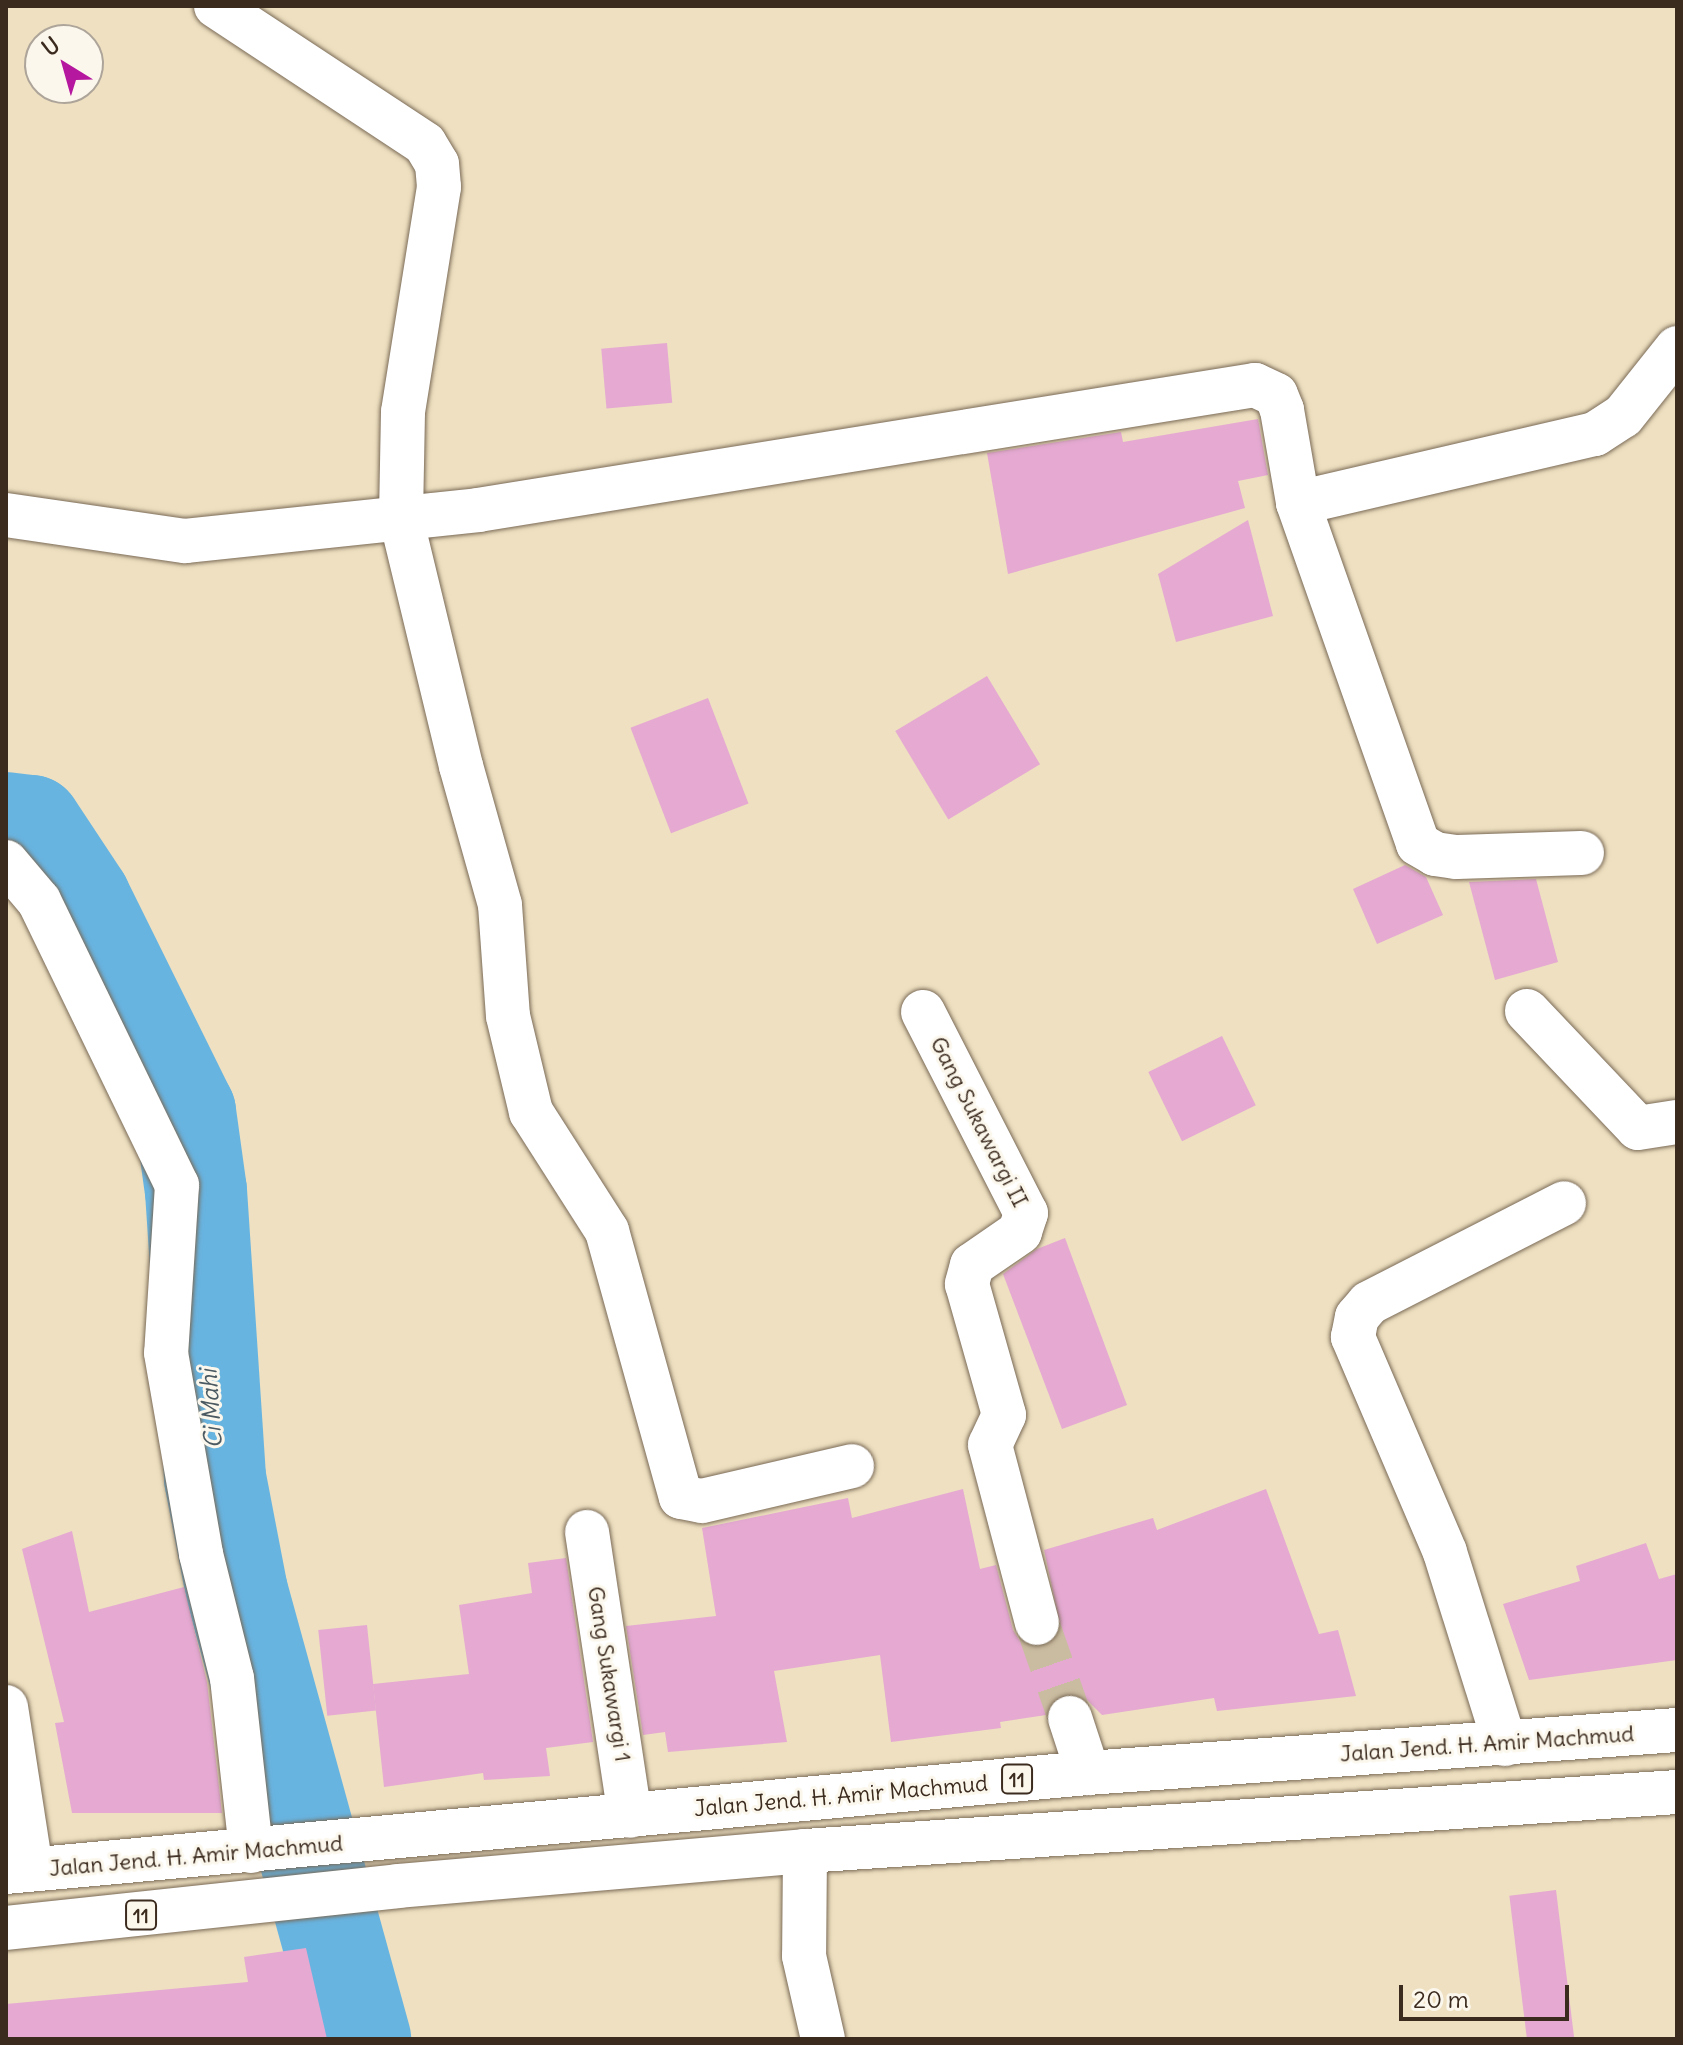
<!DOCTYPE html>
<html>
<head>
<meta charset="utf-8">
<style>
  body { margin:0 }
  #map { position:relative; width:1683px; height:2045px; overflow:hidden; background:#eee0c0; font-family:Delius,sans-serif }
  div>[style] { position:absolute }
  .river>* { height:102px; margin:-51px; padding:0 51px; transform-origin:51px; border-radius:51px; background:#68b4e1 }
  .building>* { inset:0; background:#e5a9d2; transform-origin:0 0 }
  .street-tunnel>* { height:44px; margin-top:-22px; transform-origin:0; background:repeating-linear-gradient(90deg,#cabca0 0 44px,transparent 0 66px) }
  .roads { filter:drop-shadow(0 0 2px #7a6a57) drop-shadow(0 0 2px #7a6a57) }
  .street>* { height:44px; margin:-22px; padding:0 22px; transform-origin:22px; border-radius:22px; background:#fff }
  .highway>* { height:44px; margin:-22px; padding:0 22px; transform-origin:22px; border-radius:22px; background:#fff }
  span { translate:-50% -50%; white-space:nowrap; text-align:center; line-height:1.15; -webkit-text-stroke:6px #fbf7ec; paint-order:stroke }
  .shield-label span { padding:2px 6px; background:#fbf7ec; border:2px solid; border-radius:6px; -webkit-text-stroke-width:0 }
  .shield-label { font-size:20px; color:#3b2a1e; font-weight:700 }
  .street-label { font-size:22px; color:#3b2a1e }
  .water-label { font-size:24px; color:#4b5a62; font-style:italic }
  .frame { position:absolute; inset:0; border:8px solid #3b2a1e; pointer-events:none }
  .north { position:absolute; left:24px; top:24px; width:80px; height:80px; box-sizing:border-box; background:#fbf7ec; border:2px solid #aea59a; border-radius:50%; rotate:323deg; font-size:22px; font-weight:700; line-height:32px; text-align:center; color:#3b2a1e }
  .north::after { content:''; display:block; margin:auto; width:28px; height:36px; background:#b5179e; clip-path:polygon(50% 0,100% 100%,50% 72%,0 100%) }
  .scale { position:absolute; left:1399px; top:1985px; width:170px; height:36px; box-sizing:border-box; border:4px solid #3b2a1e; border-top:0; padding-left:10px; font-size:24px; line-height:28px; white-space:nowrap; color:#3b2a1e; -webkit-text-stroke:6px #fbf7ec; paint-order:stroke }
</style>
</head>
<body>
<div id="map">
  <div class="river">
    <div style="left:6px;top:823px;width:25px;rotate:7deg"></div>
    <div style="left:31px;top:826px;width:89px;rotate:56.5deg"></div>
    <div style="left:80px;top:900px;width:237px;rotate:63.7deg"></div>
    <div style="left:185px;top:1112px;width:80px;rotate:82.1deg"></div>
    <div style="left:196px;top:1191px;width:288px;rotate:86.2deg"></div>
    <div style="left:215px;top:1478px;width:116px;rotate:79.1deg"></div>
    <div style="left:237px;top:1592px;width:464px;rotate:74.6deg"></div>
  </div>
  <div class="building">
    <div style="left:667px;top:343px;width:60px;height:66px;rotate:85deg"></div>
    <div style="clip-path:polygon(1258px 419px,1268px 475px,1238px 481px,1245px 508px,1008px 574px,987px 453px,1121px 432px,1123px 442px)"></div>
    <div style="clip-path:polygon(1248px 520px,1273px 616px,1176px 642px,1158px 574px)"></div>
    <div style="left:987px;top:676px;width:103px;height:107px;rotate:59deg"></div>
    <div style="left:708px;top:698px;width:113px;height:83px;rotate:69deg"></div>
    <div style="clip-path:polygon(1405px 865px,1426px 877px,1443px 915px,1377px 944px,1353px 889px)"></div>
    <div style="clip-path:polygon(1536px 879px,1558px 962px,1495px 980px,1469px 882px)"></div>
    <div style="left:1222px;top:1036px;width:77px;height:82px;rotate:64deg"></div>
    <div style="clip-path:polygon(1065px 1238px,1127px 1405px,1062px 1429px,1003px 1274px,1037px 1249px)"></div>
    <div style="clip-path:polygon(963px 1489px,980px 1569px,996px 1565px,1013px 1630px,1020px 1641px,1043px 1647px,1061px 1629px,1044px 1550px,1153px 1518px,1157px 1530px,1266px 1489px,1319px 1634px,1338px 1630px,1356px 1696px,1217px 1711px,1214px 1698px,1102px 1715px,1086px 1699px,1063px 1694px,1051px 1702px,1046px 1715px,1000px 1722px,1001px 1728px,891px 1742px,880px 1655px,774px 1671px,787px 1742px,668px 1752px,665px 1732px,643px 1735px,626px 1626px,716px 1616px,702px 1528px,848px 1498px,852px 1518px)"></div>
    <div style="clip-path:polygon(72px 1531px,89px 1612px,184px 1587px,207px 1682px,222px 1813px,72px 1813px,55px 1723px,64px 1722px,22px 1549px)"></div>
    <div style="clip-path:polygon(1646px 1543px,1659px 1579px,1677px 1574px,1677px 1660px,1529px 1680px,1503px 1604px,1580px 1581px,1576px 1566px)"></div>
    <div style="clip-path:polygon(566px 1558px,593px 1742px,546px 1748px,550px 1776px,484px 1780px,483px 1773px,384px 1787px,373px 1684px,469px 1674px,459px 1605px,532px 1593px,528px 1563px)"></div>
    <div style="left:367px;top:1625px;width:86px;height:49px;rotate:84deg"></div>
    <div style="left:1556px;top:1890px;width:150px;height:47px;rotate:83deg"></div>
    <div style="clip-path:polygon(306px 1948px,327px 2039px,6px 2039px,6px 2004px,248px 1982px,244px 1957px)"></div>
  </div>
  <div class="street-tunnel">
    <div style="left:1037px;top:1623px;width:101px;rotate:70.8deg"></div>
  </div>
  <div class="roads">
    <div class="street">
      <div style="left:216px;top:6px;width:250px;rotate:33.4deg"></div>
      <div style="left:425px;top:144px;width:23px;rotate:59deg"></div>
      <div style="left:437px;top:164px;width:23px;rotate:85deg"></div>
      <div style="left:439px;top:187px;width:228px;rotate:99.1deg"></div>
      <div style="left:403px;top:412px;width:106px;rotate:91.1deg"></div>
      <div style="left:401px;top:518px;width:255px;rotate:76.4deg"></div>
      <div style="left:461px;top:766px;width:144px;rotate:74.3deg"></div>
      <div style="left:500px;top:905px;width:111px;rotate:85.9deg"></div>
      <div style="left:508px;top:1016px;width:99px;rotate:76.5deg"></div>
      <div style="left:531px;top:1112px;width:141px;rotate:57.4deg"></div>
      <div style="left:607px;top:1231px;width:276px;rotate:74.5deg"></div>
      <div style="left:681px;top:1497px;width:21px;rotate:11deg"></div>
      <div style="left:702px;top:1501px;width:154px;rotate:-13.1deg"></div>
      <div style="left:1298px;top:503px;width:361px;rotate:70.6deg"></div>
      <div style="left:1418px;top:844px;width:20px;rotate:30deg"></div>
      <div style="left:1435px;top:854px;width:21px;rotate:8deg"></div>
      <div style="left:1456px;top:857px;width:126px;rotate:-1.8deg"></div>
      <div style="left:6px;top:515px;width:181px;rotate:8.3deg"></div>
      <div style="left:185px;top:541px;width:295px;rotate:-6deg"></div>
      <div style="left:478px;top:510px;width:787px;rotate:-9.14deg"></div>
      <div style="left:1255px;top:385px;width:23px;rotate:25deg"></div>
      <div style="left:1276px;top:395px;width:16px;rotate:68deg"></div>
      <div style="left:1282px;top:410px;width:94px;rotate:80.2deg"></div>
      <div style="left:1298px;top:503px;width:305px;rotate:-13.1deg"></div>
      <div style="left:1595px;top:434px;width:33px;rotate:-33deg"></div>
      <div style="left:1623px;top:416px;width:87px;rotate:-51.5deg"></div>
      <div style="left:6px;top:862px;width:51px;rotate:49.8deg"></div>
      <div style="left:39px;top:901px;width:316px;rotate:64.1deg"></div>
      <div style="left:177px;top:1185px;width:168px;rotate:93.7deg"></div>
      <div style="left:166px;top:1353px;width:204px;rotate:80.1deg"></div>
      <div style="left:201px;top:1554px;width:128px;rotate:76deg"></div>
      <div style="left:232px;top:1678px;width:174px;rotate:83.7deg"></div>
      <div style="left:1527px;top:1011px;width:161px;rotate:46.5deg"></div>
      <div style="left:1638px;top:1128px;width:39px;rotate:-9deg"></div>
      <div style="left:923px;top:1012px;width:226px;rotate:62.9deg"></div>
      <div style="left:1026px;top:1213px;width:20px;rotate:108deg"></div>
      <div style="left:1020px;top:1232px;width:58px;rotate:145.5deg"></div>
      <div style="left:972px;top:1265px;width:20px;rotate:105deg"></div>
      <div style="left:967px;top:1284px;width:136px;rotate:74.2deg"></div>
      <div style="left:1004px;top:1415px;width:33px;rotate:115deg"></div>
      <div style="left:990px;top:1445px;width:184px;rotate:75.2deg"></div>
      <div style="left:587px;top:1532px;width:287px;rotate:81.4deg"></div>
      <div style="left:6px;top:1707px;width:164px;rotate:81.2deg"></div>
      <div style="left:1070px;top:1718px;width:58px;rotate:71.9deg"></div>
      <div style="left:1505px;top:1744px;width:201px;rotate:-107.4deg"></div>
      <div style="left:1445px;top:1552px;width:234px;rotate:-113.2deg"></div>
      <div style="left:1353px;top:1337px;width:20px;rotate:-79deg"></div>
      <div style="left:1357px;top:1317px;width:18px;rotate:-49deg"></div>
      <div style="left:1369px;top:1303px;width:219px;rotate:-27.1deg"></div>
      <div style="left:805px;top:1851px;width:105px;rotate:90.5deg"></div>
      <div style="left:804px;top:1956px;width:85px;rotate:77.1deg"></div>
    </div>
    <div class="highway">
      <div style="left:6px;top:1872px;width:1087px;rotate:-5.23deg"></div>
      <div style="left:1088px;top:1773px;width:591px;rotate:-4.18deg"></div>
      <div style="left:6px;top:1928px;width:394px;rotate:-6.1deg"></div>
      <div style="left:398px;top:1886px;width:409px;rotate:-4.9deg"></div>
      <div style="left:805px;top:1851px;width:874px;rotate:-3.87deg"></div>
    </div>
  </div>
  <div class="shield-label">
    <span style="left:1017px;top:1779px">11</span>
    <span style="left:141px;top:1915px">11</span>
  </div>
  <div class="street-label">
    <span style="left:979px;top:1122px;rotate:63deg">Gang Sukawargi II</span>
    <span style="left:609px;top:1674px;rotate:81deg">Gang Sukawargi 1</span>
    <span style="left:1487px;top:1744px;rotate:-4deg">Jalan Jend. H. Amir Machmud</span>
    <span style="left:841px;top:1796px;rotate:-5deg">Jalan Jend. H. Amir Machmud</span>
    <span style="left:196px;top:1856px;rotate:-5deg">Jalan Jend. H. Amir Machmud</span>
  </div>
  <div class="water-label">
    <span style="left:211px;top:1409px;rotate:-94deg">Ci Mahi</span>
  </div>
  <div class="frame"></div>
  <div class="north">U</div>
  <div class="scale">20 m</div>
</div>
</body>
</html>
